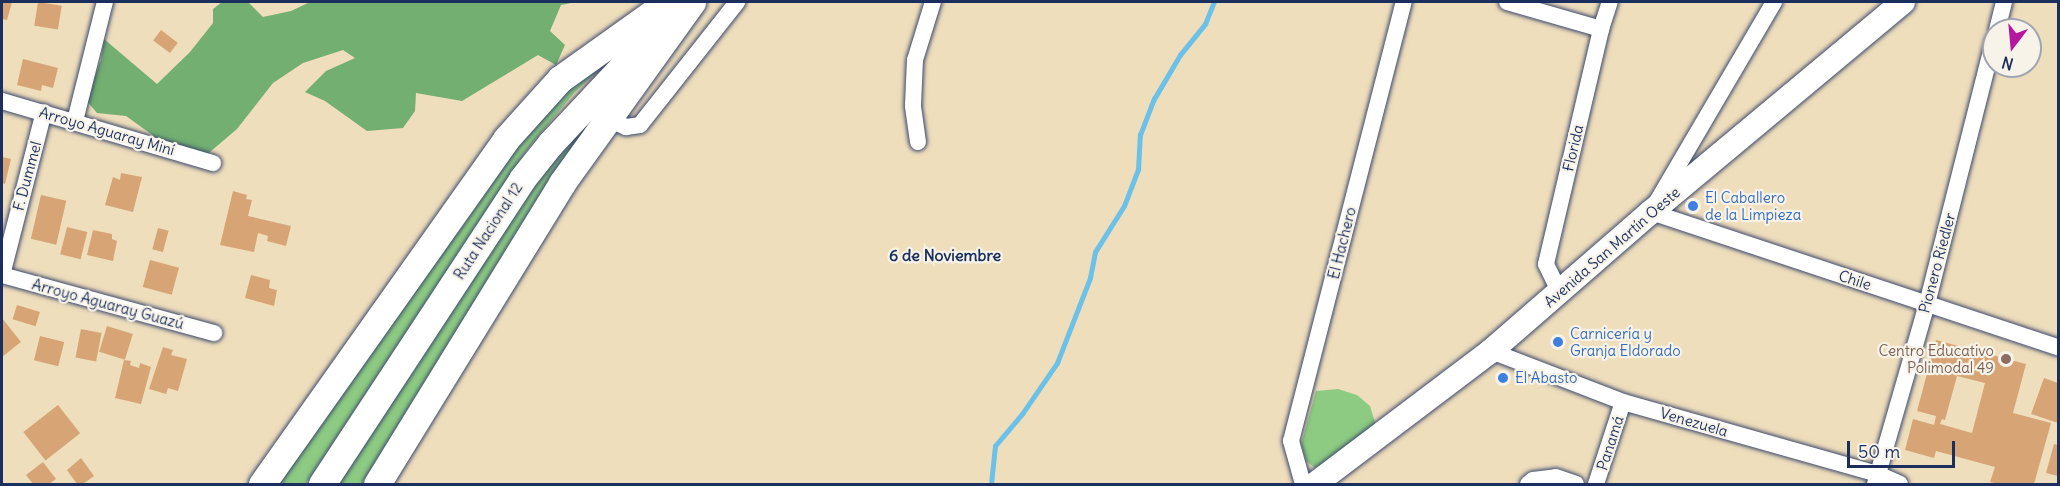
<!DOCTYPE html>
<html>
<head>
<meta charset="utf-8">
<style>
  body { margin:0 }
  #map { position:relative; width:2060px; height:486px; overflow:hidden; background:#efdebc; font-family:Delius,sans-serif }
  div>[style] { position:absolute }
  .green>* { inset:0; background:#8dcb82 }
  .forest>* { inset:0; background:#72af70 }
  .stream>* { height:4.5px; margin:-2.25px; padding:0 2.25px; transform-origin:2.25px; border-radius:2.25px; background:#6bc1e8 }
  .building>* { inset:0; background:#d7a575; transform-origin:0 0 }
  .roads { filter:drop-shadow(0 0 2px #3b496c) drop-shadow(0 0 2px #3b496c) }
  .minor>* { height:16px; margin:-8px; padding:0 8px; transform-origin:8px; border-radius:8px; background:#fff }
  .secondary>* { height:24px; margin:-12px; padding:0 12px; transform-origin:12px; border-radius:12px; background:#fff }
  .trunk>* { height:27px; margin:-13.5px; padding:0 13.5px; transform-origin:13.5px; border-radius:13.5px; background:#fff }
  .dots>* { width:16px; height:16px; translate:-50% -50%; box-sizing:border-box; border:3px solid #f7f3e8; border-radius:50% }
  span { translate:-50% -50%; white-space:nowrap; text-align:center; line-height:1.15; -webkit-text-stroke:4.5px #f7f3e8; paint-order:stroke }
  .street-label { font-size:15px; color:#1b2f5e }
  .shop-label { font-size:15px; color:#366cbe }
  .left { translate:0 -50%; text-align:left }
  .education-label { font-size:15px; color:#785e54 }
  .right { translate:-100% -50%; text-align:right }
  .neighbourhood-label { font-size:16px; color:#1b2f5e; font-weight:700 }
  .frame { position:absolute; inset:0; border:3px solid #1b2f5e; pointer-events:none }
  .north { position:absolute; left:1982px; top:18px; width:60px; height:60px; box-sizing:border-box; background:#f7f3e8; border:2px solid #9fa5b1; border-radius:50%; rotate:196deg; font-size:16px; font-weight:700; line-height:24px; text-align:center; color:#1b2f5e }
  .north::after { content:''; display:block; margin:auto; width:21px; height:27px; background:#b5179e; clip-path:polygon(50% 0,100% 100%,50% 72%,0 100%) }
  .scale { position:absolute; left:1847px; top:441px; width:108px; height:27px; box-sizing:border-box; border:3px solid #1b2f5e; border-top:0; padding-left:8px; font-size:18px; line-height:21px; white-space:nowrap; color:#1b2f5e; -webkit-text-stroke:4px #f7f3e8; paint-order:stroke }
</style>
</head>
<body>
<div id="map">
  <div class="green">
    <div style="clip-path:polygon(590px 65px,596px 72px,574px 93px,526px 151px,306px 484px,274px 484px,514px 144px)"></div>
    <div style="clip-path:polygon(604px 107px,366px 484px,336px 484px,558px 147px)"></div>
    <div style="clip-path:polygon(1338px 389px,1357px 395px,1370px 406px,1375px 422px,1370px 436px,1315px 468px,1306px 461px,1301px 445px,1316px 391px)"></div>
  </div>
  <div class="forest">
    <div style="clip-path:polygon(222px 2px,248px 2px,263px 17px,291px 11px,310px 2px,576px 2px,561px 5px,550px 31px,565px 45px,556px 65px,538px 55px,462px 101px,416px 93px,415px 111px,403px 128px,367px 131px,325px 101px,305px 92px,326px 71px,355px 58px,343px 50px,303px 63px,273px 83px,237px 129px,204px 157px,176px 152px,126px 116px,97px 113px,86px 100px,101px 60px,104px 39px,157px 84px,190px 52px,213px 23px,213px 9px)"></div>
  </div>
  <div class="stream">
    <div style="left:991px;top:484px;width:38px;rotate:-84deg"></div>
    <div style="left:995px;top:446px;width:42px;rotate:-49.8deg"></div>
    <div style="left:1022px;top:414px;width:62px;rotate:-55.5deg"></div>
    <div style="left:1057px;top:363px;width:91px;rotate:-68.8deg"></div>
    <div style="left:1090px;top:278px;width:26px;rotate:-79deg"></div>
    <div style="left:1095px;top:252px;width:54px;rotate:-57.8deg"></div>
    <div style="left:1124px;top:206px;width:39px;rotate:-69deg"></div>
    <div style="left:1138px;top:170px;width:35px;rotate:-87deg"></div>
    <div style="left:1140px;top:135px;width:39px;rotate:-69deg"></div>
    <div style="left:1154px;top:99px;width:51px;rotate:-59.4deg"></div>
    <div style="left:1180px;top:55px;width:40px;rotate:-51deg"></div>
    <div style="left:1205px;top:24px;width:24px;rotate:-68deg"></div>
  </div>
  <div class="building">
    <div style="clip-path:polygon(2px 2px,12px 2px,7px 20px,2px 19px)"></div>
    <div style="left:38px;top:2px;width:24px;height:24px;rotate:9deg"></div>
    <div style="left:161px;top:30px;width:21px;height:13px;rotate:37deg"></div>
    <div style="clip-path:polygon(23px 59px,58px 68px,53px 88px,42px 85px,41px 91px,17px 85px)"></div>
    <div style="clip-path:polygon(2px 157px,11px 159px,5px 184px,2px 183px)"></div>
    <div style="clip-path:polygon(121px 173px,142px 177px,133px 212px,105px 205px,113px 177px,120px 180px)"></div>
    <div style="clip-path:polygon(233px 191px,247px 195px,246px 199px,252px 200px,248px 216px,291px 226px,286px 246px,267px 241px,268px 236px,258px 233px,254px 252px,220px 245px)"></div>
    <div style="left:41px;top:195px;width:26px;height:45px;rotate:13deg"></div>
    <div style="left:67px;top:227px;width:21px;height:28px;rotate:14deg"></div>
    <div style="left:158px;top:228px;width:11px;height:22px;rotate:15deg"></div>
    <div style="clip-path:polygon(93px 230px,112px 234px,112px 239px,117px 241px,113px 261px,87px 255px)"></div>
    <div style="left:150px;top:260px;width:30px;height:28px;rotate:15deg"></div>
    <div style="clip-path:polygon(251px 275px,270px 280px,269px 288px,277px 290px,274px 306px,245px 298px)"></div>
    <div style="left:17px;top:305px;width:24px;height:15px;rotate:17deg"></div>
    <div style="clip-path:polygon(2px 318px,21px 342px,2px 357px)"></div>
    <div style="left:107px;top:326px;width:27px;height:27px;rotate:17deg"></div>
    <div style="left:81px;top:329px;width:21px;height:29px;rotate:11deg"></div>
    <div style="left:40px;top:336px;width:25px;height:25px;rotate:14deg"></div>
    <div style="clip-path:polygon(evenodd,1936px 340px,2026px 364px,2013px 413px,2051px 423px,2034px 484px,1999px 484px,1990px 482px,1995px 467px,1936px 451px,1934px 458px,1905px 450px,1913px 419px,1934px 425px,1936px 416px,1917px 411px,1936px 340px,1957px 376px,1985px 383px,1972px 433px,1940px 424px,1942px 419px,1945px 420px,1957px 376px)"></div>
    <div style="clip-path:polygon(163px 347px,173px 350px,171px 355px,187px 359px,178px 391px,168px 388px,166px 394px,149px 389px)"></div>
    <div style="clip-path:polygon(124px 360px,131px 361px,130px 365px,139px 368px,140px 363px,151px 367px,141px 404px,115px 398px)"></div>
    <div style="clip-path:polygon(2044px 378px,2058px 383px,2058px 423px,2031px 414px)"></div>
    <div style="left:58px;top:405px;width:36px;height:44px;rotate:52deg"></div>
    <div style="clip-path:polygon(2054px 444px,2058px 445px,2058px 476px,2046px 473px)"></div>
    <div style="clip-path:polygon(81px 458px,94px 476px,83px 484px,77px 484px,67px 470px)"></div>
    <div style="clip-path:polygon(43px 462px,56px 479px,49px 484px,33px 484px,26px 475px)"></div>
  </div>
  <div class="roads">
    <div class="minor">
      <div style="left:1507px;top:2px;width:98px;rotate:16deg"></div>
      <div style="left:1774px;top:2px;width:243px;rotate:120.4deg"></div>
      <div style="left:1651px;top:212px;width:429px;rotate:18.4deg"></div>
      <div style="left:1997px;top:30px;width:29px;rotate:-76deg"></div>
      <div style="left:2px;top:101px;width:220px;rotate:16.4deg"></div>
      <div style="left:608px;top:119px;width:20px;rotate:24deg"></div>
      <div style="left:626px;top:127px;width:14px;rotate:-8deg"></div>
      <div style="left:640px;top:125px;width:157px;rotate:-51.7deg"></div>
      <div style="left:75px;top:121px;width:123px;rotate:-75.9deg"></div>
      <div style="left:918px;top:142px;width:37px;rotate:-98deg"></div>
      <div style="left:913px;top:105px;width:45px;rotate:-87.5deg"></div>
      <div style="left:915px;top:60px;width:61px;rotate:-72.8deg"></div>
      <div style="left:2px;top:275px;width:220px;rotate:15.3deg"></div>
      <div style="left:2px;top:275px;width:168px;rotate:-75.6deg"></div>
      <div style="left:1560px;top:293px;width:32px;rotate:-116deg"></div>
      <div style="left:1546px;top:264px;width:241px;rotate:-76.8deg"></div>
      <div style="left:1601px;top:29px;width:28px;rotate:-72deg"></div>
      <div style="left:1491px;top:351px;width:142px;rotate:21.1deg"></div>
      <div style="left:1623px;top:402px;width:265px;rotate:15.8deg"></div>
      <div style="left:1878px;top:474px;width:24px;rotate:24deg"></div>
      <div style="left:1303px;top:484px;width:45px;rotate:-105.6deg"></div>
      <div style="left:1291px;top:441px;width:453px;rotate:-75.6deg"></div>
      <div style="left:1528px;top:484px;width:6px;rotate:-39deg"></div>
      <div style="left:1533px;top:480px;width:23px;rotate:-7deg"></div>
      <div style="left:1556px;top:477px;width:21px;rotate:19deg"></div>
      <div style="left:1596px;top:484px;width:86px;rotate:-71.8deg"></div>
      <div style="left:1875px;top:484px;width:187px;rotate:-73.9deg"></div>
      <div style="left:1927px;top:304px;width:272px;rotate:-75.8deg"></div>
    </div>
    <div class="secondary">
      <div style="left:1315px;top:484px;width:221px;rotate:-37.1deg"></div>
      <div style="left:1491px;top:351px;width:212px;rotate:-41deg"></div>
      <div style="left:1651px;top:212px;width:328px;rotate:-39.8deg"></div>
    </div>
    <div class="trunk">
      <div style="left:262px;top:484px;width:423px;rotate:-54.7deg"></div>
      <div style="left:506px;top:139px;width:81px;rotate:-48deg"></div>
      <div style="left:560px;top:79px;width:133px;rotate:-35.5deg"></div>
      <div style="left:322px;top:484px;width:365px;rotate:-56.7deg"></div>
      <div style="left:522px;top:179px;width:45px;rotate:-51.3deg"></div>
      <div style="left:550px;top:144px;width:174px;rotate:-46.9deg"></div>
      <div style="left:377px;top:484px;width:353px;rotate:-58.4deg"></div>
      <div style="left:562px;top:183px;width:223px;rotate:-54.3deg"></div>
    </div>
  </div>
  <div class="dots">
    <div style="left:1693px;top:206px;background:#3f7fe0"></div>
    <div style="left:1558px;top:342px;background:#3f7fe0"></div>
    <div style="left:2006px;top:359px;background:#8d6e63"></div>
    <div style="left:1503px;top:378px;background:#3f7fe0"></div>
  </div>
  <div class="street-label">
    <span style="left:107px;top:131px;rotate:16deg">Arroyo Aguaray Miní</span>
    <span style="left:1573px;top:148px;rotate:-77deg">Florida</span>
    <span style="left:27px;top:176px;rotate:-75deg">F. Dummel</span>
    <span style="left:488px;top:231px;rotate:-57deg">Ruta Nacional 12</span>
    <span style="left:1342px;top:243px;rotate:-76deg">El Hachero</span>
    <span style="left:1612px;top:247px;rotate:-41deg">Avenida San Martín Oeste</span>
    <span style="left:1937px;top:263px;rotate:-75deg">Pionero Riedler</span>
    <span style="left:1855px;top:280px;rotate:18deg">Chile</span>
    <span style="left:108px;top:304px;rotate:15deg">Arroyo Aguaray Guazú</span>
    <span style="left:1694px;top:422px;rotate:16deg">Venezuela</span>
    <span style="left:1610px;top:443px;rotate:-72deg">Panamá</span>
  </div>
  <div class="shop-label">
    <span class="left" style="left:1705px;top:206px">El Caballero<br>de la Limpieza</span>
    <span class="left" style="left:1570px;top:342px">Carnicería y<br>Granja Eldorado</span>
    <span class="left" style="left:1515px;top:378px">El Abasto</span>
  </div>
  <div class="education-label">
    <span class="right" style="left:1994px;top:359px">Centro Educativo<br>Polimodal 49</span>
  </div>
  <div class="neighbourhood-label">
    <span style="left:945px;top:255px">6 de Noviembre</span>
  </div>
  <div class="frame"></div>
  <div class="north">N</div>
  <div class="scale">50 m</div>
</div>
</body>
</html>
